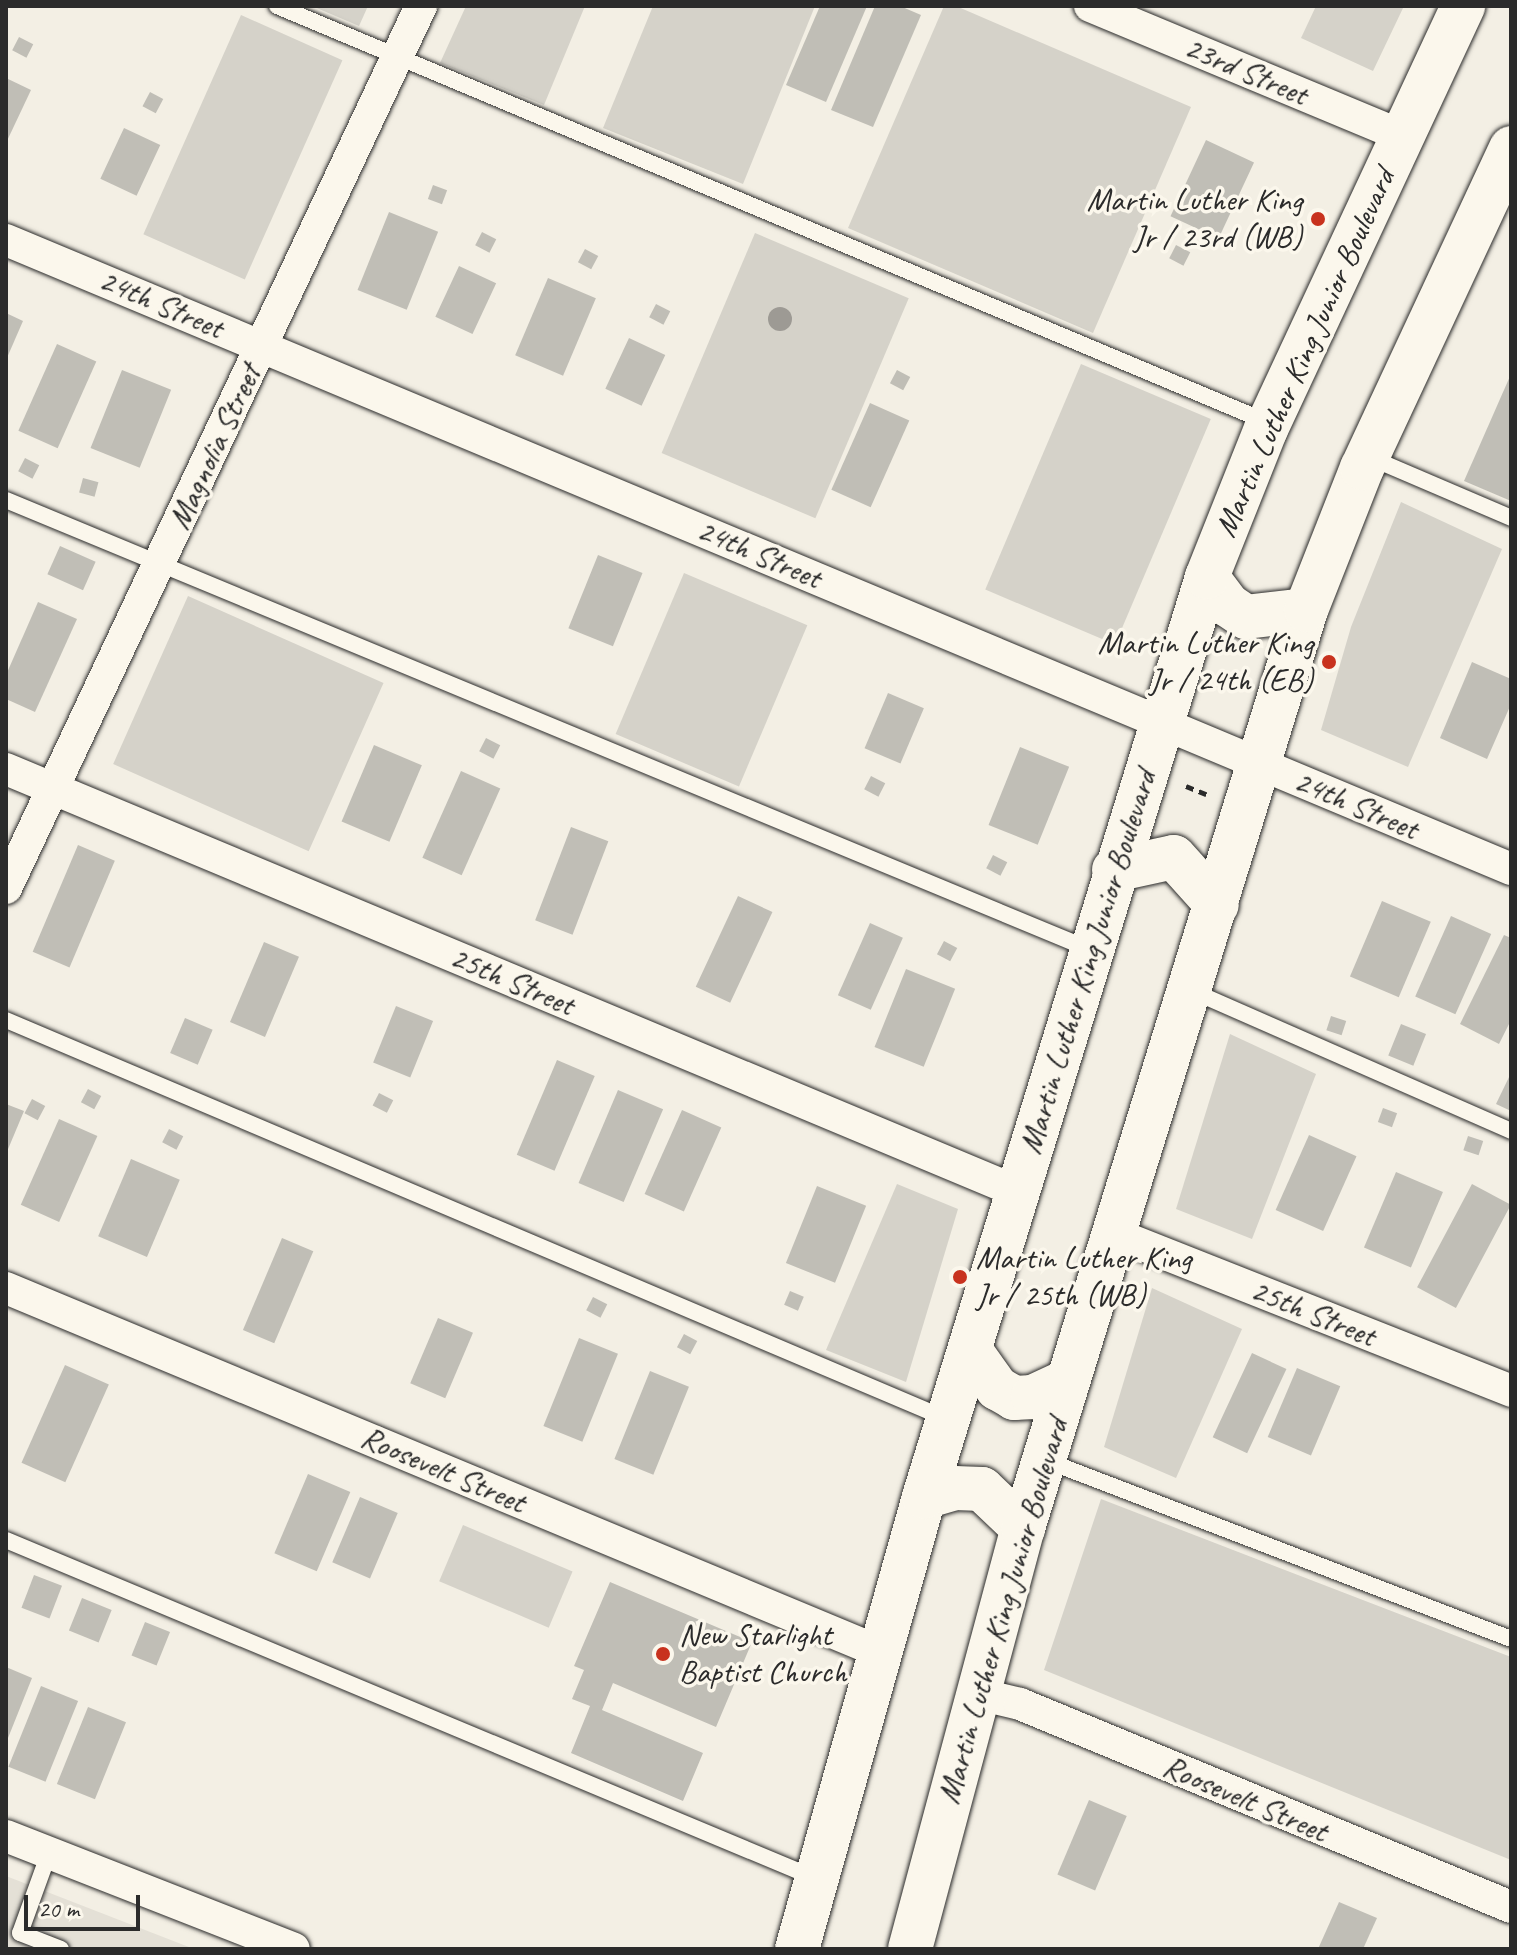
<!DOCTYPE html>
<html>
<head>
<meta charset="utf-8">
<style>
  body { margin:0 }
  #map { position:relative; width:1517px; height:1955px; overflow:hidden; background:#f3efe4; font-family:Caveat,sans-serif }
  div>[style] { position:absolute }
  .built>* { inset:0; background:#e4e0d6 }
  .green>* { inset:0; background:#d5d2c9; transform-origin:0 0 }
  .building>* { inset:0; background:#c0beb6; transform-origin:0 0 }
  .path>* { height:5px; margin-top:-2.5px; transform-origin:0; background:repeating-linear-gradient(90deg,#2b2b2b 0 8px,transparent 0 14px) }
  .roads { filter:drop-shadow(0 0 2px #2b2b2b) drop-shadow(0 0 2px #2b2b2b) }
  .lane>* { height:16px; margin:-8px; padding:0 8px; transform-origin:8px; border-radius:8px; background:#fbf7ec }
  .street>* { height:32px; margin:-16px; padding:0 16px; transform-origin:16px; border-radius:16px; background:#fbf7ec }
  .secondary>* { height:44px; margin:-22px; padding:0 22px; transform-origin:22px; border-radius:22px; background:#fbf7ec }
  .trees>* { width:24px; height:24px; margin:-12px; border-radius:50%; background:#9d9a94 }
  .dots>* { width:22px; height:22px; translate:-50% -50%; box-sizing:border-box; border:4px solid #fbf7ec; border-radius:50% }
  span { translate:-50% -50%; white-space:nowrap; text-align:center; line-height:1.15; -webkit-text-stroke:7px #fbf7ec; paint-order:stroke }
  .street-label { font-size:32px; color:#2b2b2b }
  .poi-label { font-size:32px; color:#2b2b2b }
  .right { translate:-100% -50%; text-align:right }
  .left { translate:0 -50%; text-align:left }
  .frame { position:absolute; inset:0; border:8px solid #2b2b2b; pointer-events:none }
  .scale { position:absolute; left:24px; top:1895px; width:116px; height:36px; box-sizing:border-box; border:4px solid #2b2b2b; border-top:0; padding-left:10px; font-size:24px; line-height:28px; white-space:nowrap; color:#2b2b2b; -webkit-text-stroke:6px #fbf7ec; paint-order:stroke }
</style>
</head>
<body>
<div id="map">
  <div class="built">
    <div style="clip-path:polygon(6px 1876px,194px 1949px,6px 1949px)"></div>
  </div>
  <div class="green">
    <div style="clip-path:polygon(312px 6px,368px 6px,359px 26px)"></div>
    <div style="clip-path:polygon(466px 6px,585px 6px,544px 105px,440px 63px)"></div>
    <div style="clip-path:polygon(653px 6px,815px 6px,743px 184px,603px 128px)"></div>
    <div style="clip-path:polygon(944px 6px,956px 6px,1191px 107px,1093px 333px,848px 228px)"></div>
    <div style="clip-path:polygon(1316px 6px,1404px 6px,1373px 71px,1301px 38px)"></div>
    <div style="left:241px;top:15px;width:111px;height:240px;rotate:24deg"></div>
    <div style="left:755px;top:233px;width:167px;height:239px;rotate:23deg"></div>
    <div style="left:1081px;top:364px;width:141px;height:245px;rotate:23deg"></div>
    <div style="clip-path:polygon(1401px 502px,1502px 549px,1408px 767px,1321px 730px,1351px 627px)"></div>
    <div style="left:684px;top:573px;width:134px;height:175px;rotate:23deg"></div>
    <div style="left:188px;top:596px;width:214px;height:184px;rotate:24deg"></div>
    <div style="clip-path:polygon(1230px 1034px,1316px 1074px,1252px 1239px,1176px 1209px)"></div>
    <div style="clip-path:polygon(897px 1184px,958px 1209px,906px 1382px,826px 1350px)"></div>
    <div style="clip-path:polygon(1152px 1288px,1242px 1329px,1176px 1478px,1104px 1447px)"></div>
    <div style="clip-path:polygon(1101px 1499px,1511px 1657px,1511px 1860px,1044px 1670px)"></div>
    <div style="left:463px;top:1525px;width:119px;height:61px;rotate:23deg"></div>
  </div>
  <div class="building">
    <div style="clip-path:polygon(820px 6px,867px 6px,826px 102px,786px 85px)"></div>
    <div style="clip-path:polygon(875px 6px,900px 6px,921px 15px,873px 127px,831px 110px)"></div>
    <div style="left:19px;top:37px;width:16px;height:15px;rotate:27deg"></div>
    <div style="clip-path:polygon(6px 78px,31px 90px,6px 143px)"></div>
    <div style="left:150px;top:92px;width:15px;height:16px;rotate:28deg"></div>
    <div style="left:124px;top:128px;width:40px;height:56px;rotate:25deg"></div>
    <div style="left:1206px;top:140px;width:53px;height:84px;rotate:25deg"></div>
    <div style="left:433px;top:185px;width:15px;height:15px;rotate:20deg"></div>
    <div style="left:389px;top:212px;width:53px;height:84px;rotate:22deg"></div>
    <div style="left:482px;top:232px;width:16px;height:15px;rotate:27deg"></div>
    <div style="left:1176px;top:245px;width:16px;height:15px;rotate:27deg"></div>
    <div style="left:585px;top:249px;width:15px;height:15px;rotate:28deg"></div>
    <div style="left:459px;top:266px;width:41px;height:56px;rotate:25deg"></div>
    <div style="left:548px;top:278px;width:52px;height:84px;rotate:23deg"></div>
    <div style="left:656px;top:304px;width:16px;height:15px;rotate:27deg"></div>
    <div style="clip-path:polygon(6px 313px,23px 321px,6px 360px)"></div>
    <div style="left:629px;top:338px;width:40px;height:56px;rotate:25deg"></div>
    <div style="left:57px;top:344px;width:43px;height:95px;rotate:24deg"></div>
    <div style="left:122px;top:370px;width:53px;height:84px;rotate:22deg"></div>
    <div style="left:897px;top:370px;width:15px;height:15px;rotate:28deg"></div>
    <div style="clip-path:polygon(1511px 374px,1511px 501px,1464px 481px)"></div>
    <div style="left:870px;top:403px;width:43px;height:95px;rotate:24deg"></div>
    <div style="left:25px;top:458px;width:16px;height:15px;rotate:27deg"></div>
    <div style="left:83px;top:478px;width:16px;height:15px;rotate:15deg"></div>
    <div style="left:60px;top:546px;width:39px;height:31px;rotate:24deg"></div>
    <div style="left:598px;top:555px;width:48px;height:79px;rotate:22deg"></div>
    <div style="clip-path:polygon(38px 602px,77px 619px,35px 712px,6px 699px,6px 675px)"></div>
    <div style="clip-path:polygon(1472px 662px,1511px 679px,1511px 704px,1487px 759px,1440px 738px)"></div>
    <div style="left:888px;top:693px;width:39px;height:60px;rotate:23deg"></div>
    <div style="left:486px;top:738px;width:16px;height:15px;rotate:27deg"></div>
    <div style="left:374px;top:745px;width:52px;height:83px;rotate:23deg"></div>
    <div style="left:1020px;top:747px;width:53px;height:84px;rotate:22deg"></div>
    <div style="left:461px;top:771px;width:43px;height:95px;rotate:24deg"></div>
    <div style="left:871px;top:776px;width:16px;height:15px;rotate:27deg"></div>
    <div style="left:571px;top:827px;width:40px;height:100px;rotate:21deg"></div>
    <div style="left:78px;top:845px;width:40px;height:116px;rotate:23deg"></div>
    <div style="left:993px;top:855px;width:16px;height:15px;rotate:27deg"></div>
    <div style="left:738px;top:896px;width:38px;height:100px;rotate:25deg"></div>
    <div style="left:1382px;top:901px;width:53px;height:82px;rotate:23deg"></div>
    <div style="left:1451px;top:916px;width:44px;height:88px;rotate:24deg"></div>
    <div style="left:870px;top:923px;width:36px;height:79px;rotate:24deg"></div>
    <div style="clip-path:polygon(1504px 935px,1511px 938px,1511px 1020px,1499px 1044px,1460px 1024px)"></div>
    <div style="left:944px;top:941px;width:15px;height:15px;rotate:28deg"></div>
    <div style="left:264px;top:942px;width:38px;height:87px;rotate:23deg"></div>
    <div style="left:906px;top:969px;width:53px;height:84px;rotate:22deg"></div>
    <div style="left:396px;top:1006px;width:40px;height:61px;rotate:22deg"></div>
    <div style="left:1331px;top:1016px;width:16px;height:15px;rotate:18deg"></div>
    <div style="left:185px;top:1018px;width:30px;height:38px;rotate:23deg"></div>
    <div style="left:1401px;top:1024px;width:27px;height:34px;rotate:22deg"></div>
    <div style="left:557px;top:1060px;width:41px;height:103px;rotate:23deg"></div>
    <div style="clip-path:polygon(1511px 1073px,1511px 1111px,1496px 1104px)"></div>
    <div style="left:88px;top:1089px;width:15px;height:15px;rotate:28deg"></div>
    <div style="left:618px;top:1090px;width:49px;height:101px;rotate:23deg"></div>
    <div style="left:379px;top:1093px;width:16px;height:14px;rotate:27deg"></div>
    <div style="left:32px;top:1099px;width:15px;height:16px;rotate:28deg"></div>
    <div style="clip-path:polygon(6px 1104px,24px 1111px,6px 1154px)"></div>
    <div style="left:1383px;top:1108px;width:15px;height:15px;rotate:20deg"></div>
    <div style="left:682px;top:1110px;width:43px;height:92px;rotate:24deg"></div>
    <div style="left:59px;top:1119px;width:42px;height:94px;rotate:24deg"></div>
    <div style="left:169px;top:1129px;width:16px;height:15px;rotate:27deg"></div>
    <div style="left:1309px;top:1135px;width:52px;height:82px;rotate:24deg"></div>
    <div style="left:1468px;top:1136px;width:16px;height:15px;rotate:18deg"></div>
    <div style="left:131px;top:1159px;width:53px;height:84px;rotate:23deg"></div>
    <div style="left:1396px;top:1172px;width:51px;height:82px;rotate:23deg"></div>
    <div style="left:1472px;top:1184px;width:44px;height:117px;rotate:28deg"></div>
    <div style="left:817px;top:1186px;width:53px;height:83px;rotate:22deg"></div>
    <div style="left:282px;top:1238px;width:34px;height:100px;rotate:23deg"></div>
    <div style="left:790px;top:1291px;width:15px;height:15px;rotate:23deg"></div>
    <div style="left:593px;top:1297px;width:16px;height:15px;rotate:27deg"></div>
    <div style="left:438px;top:1318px;width:38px;height:71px;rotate:23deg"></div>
    <div style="left:684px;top:1334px;width:15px;height:15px;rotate:28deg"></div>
    <div style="left:579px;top:1338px;width:42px;height:95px;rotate:22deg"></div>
    <div style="left:1252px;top:1353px;width:38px;height:93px;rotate:25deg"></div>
    <div style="left:65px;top:1365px;width:48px;height:107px;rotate:24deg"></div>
    <div style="left:1297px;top:1368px;width:47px;height:75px;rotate:23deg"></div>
    <div style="left:650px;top:1371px;width:42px;height:95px;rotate:22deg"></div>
    <div style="left:308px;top:1474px;width:46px;height:86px;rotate:23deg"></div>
    <div style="left:360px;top:1497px;width:41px;height:71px;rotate:23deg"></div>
    <div style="left:34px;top:1575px;width:30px;height:35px;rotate:21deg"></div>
    <div style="clip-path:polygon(610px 1582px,752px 1642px,716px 1727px,613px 1683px,602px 1710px,703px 1753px,683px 1801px,571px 1753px,590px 1706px,572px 1699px,584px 1670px,574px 1666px)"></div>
    <div style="left:82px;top:1598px;width:32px;height:35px;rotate:22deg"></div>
    <div style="left:145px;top:1622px;width:27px;height:36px;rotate:22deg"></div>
    <div style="clip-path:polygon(6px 1667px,32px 1678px,6px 1743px)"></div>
    <div style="left:41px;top:1686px;width:40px;height:87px;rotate:22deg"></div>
    <div style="left:88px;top:1707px;width:41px;height:83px;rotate:22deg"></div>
    <div style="left:1089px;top:1800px;width:41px;height:81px;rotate:23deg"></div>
    <div style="clip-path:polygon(1339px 1902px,1377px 1918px,1363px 1949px,1318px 1949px)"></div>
  </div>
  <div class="path">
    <div style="left:1217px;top:681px;width:22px;rotate:18deg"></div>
    <div style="left:1186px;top:786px;width:22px;rotate:22deg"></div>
  </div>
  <div class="roads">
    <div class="lane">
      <div style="left:277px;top:6px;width:1074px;rotate:22.79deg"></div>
      <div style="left:1369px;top:457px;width:155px;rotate:23.2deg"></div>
      <div style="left:6px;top:500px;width:1172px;rotate:22.52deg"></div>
      <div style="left:1190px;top:990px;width:351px;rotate:23.7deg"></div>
      <div style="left:6px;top:1020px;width:1022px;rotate:22.98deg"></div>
      <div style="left:1045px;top:1460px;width:499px;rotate:21deg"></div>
      <div style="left:6px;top:1540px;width:877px;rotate:22.68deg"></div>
      <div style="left:49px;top:1853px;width:85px;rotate:109.9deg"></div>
      <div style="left:20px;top:1933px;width:44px;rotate:21.3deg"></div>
    </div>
    <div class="street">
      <div style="left:1090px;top:6px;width:338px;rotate:22.6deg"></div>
      <div style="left:6px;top:240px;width:1631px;rotate:22.68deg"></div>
      <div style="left:6px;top:769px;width:1097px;rotate:22.68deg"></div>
      <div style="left:6px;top:888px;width:975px;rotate:-64.8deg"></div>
      <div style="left:1115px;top:1234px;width:426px;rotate:21.6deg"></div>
      <div style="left:6px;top:1288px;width:947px;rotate:22.61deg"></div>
      <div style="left:978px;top:1694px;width:43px;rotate:13.4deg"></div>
      <div style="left:1020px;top:1704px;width:531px;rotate:22.46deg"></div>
      <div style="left:6px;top:1836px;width:309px;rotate:21.4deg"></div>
    </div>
    <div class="secondary">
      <div style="left:1207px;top:577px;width:35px;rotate:53deg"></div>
      <div style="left:1228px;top:605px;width:22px;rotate:34deg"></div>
      <div style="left:1246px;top:617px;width:60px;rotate:-6.7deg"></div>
      <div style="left:1114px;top:870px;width:61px;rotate:-12.2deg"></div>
      <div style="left:1174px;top:857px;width:64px;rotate:48.1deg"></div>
      <div style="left:970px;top:1350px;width:47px;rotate:54.6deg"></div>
      <div style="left:997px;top:1388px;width:20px;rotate:30deg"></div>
      <div style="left:1014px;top:1398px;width:19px;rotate:-3deg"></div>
      <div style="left:1033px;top:1397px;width:38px;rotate:-25deg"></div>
      <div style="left:924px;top:1497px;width:32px;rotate:-16deg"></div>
      <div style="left:955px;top:1488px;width:27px;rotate:2deg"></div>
      <div style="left:982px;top:1489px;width:57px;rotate:43.6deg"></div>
      <div style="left:797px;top:1949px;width:470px;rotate:-74.3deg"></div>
      <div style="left:924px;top:1497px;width:963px;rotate:-72.9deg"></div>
      <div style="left:1207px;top:577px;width:159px;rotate:-68.3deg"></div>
      <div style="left:1266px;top:429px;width:467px;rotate:-65deg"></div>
      <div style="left:910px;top:1949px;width:436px;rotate:-75deg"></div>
      <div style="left:1023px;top:1528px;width:961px;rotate:-72.87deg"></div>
      <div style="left:1306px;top:610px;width:153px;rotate:-68.5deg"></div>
      <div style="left:1362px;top:468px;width:353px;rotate:-65deg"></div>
    </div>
  </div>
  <div class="trees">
    <div style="left:780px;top:319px"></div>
  </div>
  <div class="dots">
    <div style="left:1318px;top:219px;background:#c8321e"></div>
    <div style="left:1329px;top:662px;background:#c8321e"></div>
    <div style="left:960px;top:1277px;background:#c8321e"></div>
    <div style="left:663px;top:1654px;background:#c8321e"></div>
  </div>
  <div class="street-label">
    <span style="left:1246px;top:71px;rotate:23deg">23rd Street</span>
    <span style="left:161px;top:304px;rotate:23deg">24th Street</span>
    <span style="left:1305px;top:353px;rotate:-66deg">Martin Luther King Junior Boulevard</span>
    <span style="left:215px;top:447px;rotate:-65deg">Magnolia Street</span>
    <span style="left:759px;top:554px;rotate:23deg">24th Street</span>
    <span style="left:1356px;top:805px;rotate:23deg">24th Street</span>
    <span style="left:1088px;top:962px;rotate:-73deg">Martin Luther King Junior Boulevard</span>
    <span style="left:512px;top:981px;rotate:23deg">25th Street</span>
    <span style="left:1313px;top:1313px;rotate:22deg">25th Street</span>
    <span style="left:443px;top:1470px;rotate:23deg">Roosevelt Street</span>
    <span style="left:1003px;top:1611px;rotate:-74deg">Martin Luther King Junior Boulevard</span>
    <span style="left:1245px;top:1799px;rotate:23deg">Roosevelt Street</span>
  </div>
  <div class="poi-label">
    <span class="right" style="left:1302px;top:219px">Martin Luther King<br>Jr / 23rd (WB)</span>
    <span class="right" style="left:1313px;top:662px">Martin Luther King<br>Jr / 24th (EB)</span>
    <span class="left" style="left:976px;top:1277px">Martin Luther King<br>Jr / 25th (WB)</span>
    <span class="left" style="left:679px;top:1654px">New Starlight<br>Baptist Church</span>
  </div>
  <div class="frame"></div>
  <div class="scale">20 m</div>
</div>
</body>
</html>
